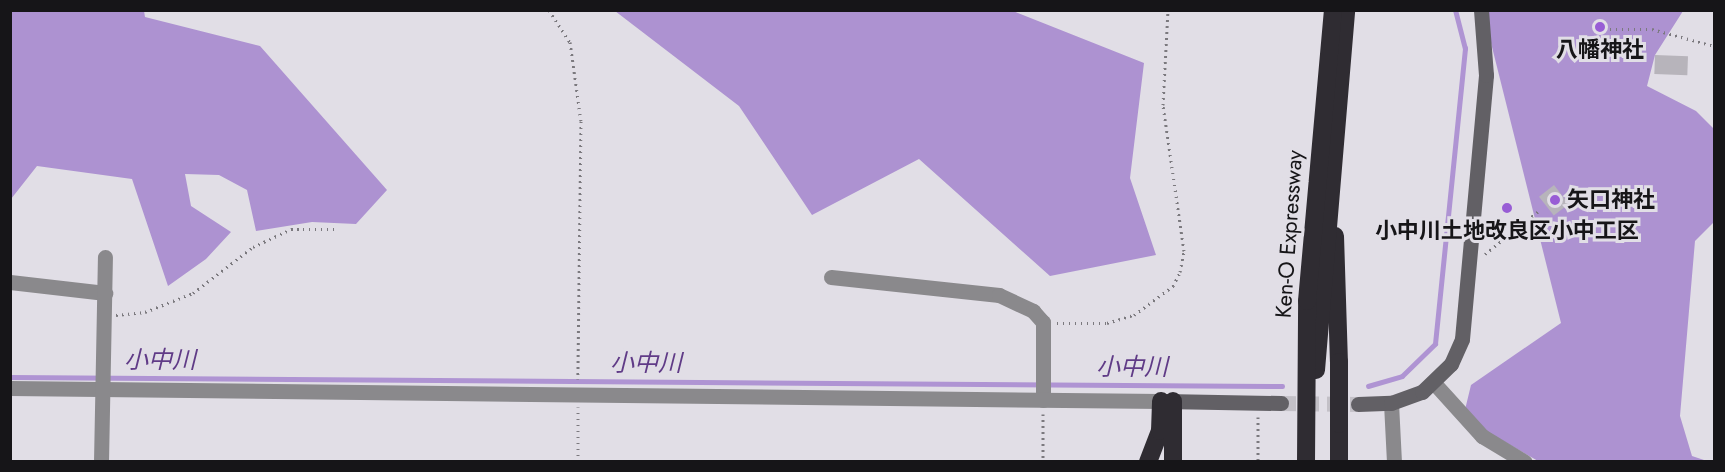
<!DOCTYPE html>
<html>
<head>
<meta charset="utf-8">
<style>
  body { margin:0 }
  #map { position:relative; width:1725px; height:472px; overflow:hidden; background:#e1dee6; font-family:Jost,"Noto Sans JP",sans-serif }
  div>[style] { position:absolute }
  .forest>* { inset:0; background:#ad92d1 }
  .stream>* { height:4.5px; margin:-2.25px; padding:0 2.25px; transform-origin:2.25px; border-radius:2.25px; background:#af94d3 }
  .building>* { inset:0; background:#b7b4bb; transform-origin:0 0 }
  .secondary-tunnel>* { height:15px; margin-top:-7.5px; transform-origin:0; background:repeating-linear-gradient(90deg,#c3c0c7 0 15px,transparent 0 23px) }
  .path>* { height:3px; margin-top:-1.5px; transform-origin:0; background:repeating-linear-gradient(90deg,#7b797e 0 1.5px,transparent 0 6px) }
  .street>* { height:15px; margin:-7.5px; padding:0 7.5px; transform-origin:7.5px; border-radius:7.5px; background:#8a898c }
  .secondary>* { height:15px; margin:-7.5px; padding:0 7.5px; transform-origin:7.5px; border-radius:7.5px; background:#626065 }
  .highway>* { height:18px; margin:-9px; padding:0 9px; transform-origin:9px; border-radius:9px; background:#2f2c32 }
  .highway-bridge>* { height:18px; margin:-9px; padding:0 9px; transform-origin:9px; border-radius:9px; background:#2f2c32 }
  .dots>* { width:16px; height:16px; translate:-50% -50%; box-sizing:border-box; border:3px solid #e1dee6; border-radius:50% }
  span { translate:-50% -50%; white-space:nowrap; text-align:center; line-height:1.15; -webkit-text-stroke:6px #e1dee6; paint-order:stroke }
  .poi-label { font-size:22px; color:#161518; font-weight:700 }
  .left { translate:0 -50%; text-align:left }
  .street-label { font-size:22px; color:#161518 }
  .water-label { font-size:24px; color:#603b87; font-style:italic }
  .frame { position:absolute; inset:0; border:12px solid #161518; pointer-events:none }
</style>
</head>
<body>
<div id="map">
  <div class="forest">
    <div style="clip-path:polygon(11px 10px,144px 11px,145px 17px,260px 46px,387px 190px,356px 224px,312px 222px,256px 231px,247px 190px,219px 175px,185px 174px,191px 206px,231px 232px,206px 259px,168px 286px,132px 179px,37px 166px,11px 199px)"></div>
    <div style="clip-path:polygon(615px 11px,1013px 11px,1144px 63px,1130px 178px,1156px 255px,1050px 276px,919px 159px,812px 215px,739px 106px)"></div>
    <div style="clip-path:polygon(1483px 11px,1683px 11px,1655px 55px,1647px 86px,1696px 111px,1714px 129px,1714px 222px,1695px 241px,1680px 416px,1692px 456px,1707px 461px,1538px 461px,1463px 418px,1471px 385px,1561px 323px)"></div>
  </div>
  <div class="stream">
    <div style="left:10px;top:377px;width:1272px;rotate:0.41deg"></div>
    <div style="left:1368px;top:386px;width:35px;rotate:-16deg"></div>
    <div style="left:1402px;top:376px;width:46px;rotate:-44.1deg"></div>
    <div style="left:1435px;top:344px;width:297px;rotate:-84.2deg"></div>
    <div style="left:1465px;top:49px;width:40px;rotate:-104.4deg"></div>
  </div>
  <div class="building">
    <div style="left:1655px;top:55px;width:33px;height:19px;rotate:2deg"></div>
    <div style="left:1554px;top:185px;width:24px;height:19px;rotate:52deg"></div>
  </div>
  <div class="secondary-tunnel">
    <div style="left:1281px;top:403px;width:77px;rotate:0.7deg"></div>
  </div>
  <div class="path">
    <div style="left:549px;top:10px;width:38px;rotate:57deg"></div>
    <div style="left:570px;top:42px;width:80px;rotate:82.1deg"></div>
    <div style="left:581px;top:121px;width:258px;rotate:90.7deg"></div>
    <div style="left:1610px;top:29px;width:42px"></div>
    <div style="left:1652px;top:29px;width:64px;rotate:15.3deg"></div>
    <div style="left:1485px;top:254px;width:70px;rotate:-38.7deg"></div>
    <div style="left:116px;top:315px;width:29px;rotate:-6deg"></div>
    <div style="left:145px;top:312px;width:52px;rotate:-21.6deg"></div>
    <div style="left:193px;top:293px;width:76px;rotate:-37.5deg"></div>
    <div style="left:253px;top:247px;width:42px;rotate:-25.3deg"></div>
    <div style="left:291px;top:229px;width:46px"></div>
    <div style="left:1057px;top:323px;width:50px"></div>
    <div style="left:1107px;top:323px;width:28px;rotate:-17deg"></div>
    <div style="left:1134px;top:315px;width:49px;rotate:-36.6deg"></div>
    <div style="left:1173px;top:286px;width:16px;rotate:-63deg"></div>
    <div style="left:1180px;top:272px;width:21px;rotate:-79deg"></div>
    <div style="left:1184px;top:251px;width:148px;rotate:-98.2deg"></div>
    <div style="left:1163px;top:105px;width:95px;rotate:-87deg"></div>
    <div style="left:1043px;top:414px;width:48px;rotate:90deg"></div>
    <div style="left:1258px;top:417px;width:45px;rotate:90deg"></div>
    <div style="left:578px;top:462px;width:55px;rotate:-90deg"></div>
  </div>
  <div class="street">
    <div style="left:831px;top:277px;width:169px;rotate:6.1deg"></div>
    <div style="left:999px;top:295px;width:38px;rotate:25deg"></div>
    <div style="left:1033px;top:311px;width:15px;rotate:48deg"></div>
    <div style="left:1043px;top:322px;width:78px;rotate:90deg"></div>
    <div style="left:10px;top:282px;width:96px;rotate:6.6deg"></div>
    <div style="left:1434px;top:383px;width:72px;rotate:47.8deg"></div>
    <div style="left:1482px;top:436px;width:50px;rotate:31.2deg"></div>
    <div style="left:10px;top:388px;width:1151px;rotate:0.65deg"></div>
    <div style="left:1391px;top:403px;width:59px;rotate:87.1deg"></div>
    <div style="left:101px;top:462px;width:205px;rotate:-88.9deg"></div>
  </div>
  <div class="secondary">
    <div style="left:1164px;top:401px;width:117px;rotate:1deg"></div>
    <div style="left:1358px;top:404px;width:33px;rotate:-2deg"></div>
    <div style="left:1391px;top:403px;width:33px;rotate:-20deg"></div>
    <div style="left:1422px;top:392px;width:40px;rotate:-44deg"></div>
    <div style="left:1451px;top:364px;width:27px;rotate:-66deg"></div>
    <div style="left:1462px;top:339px;width:265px;rotate:-84.8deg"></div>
    <div style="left:1486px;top:75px;width:65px;rotate:-94.4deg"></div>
  </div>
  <div class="highway">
    <div style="left:1335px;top:236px;width:126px;rotate:88.2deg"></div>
    <div style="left:1316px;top:370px;width:361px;rotate:-85.2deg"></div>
    <div style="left:1339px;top:424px;width:38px;rotate:90deg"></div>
    <div style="left:1148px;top:462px;width:33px;rotate:-69deg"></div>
    <div style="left:1160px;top:431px;width:30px;rotate:-88deg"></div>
    <div style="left:1173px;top:462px;width:61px;rotate:-90deg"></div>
    <div style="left:1306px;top:462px;width:161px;rotate:-89.6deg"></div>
    <div style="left:1307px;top:301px;width:292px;rotate:-84.9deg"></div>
  </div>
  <div class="highway-bridge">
    <div style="left:1339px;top:362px;width:62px;rotate:90deg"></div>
  </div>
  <div class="dots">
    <div style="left:1600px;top:27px;background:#985dd5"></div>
    <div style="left:1555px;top:200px;background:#985dd5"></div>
    <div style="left:1507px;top:208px;background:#985dd5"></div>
  </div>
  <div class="poi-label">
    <span style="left:1600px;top:50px">八幡神社</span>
    <span class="left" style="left:1567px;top:200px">矢口神社</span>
    <span style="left:1507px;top:231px">小中川土地改良区小中工区</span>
  </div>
  <div class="street-label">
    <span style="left:1289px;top:234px;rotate:-86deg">Ken-O Expressway</span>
  </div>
  <div class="water-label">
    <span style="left:160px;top:360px">小中川</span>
    <span style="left:646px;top:363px">小中川</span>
    <span style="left:1132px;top:367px">小中川</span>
  </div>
  <div class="frame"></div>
</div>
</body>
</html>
